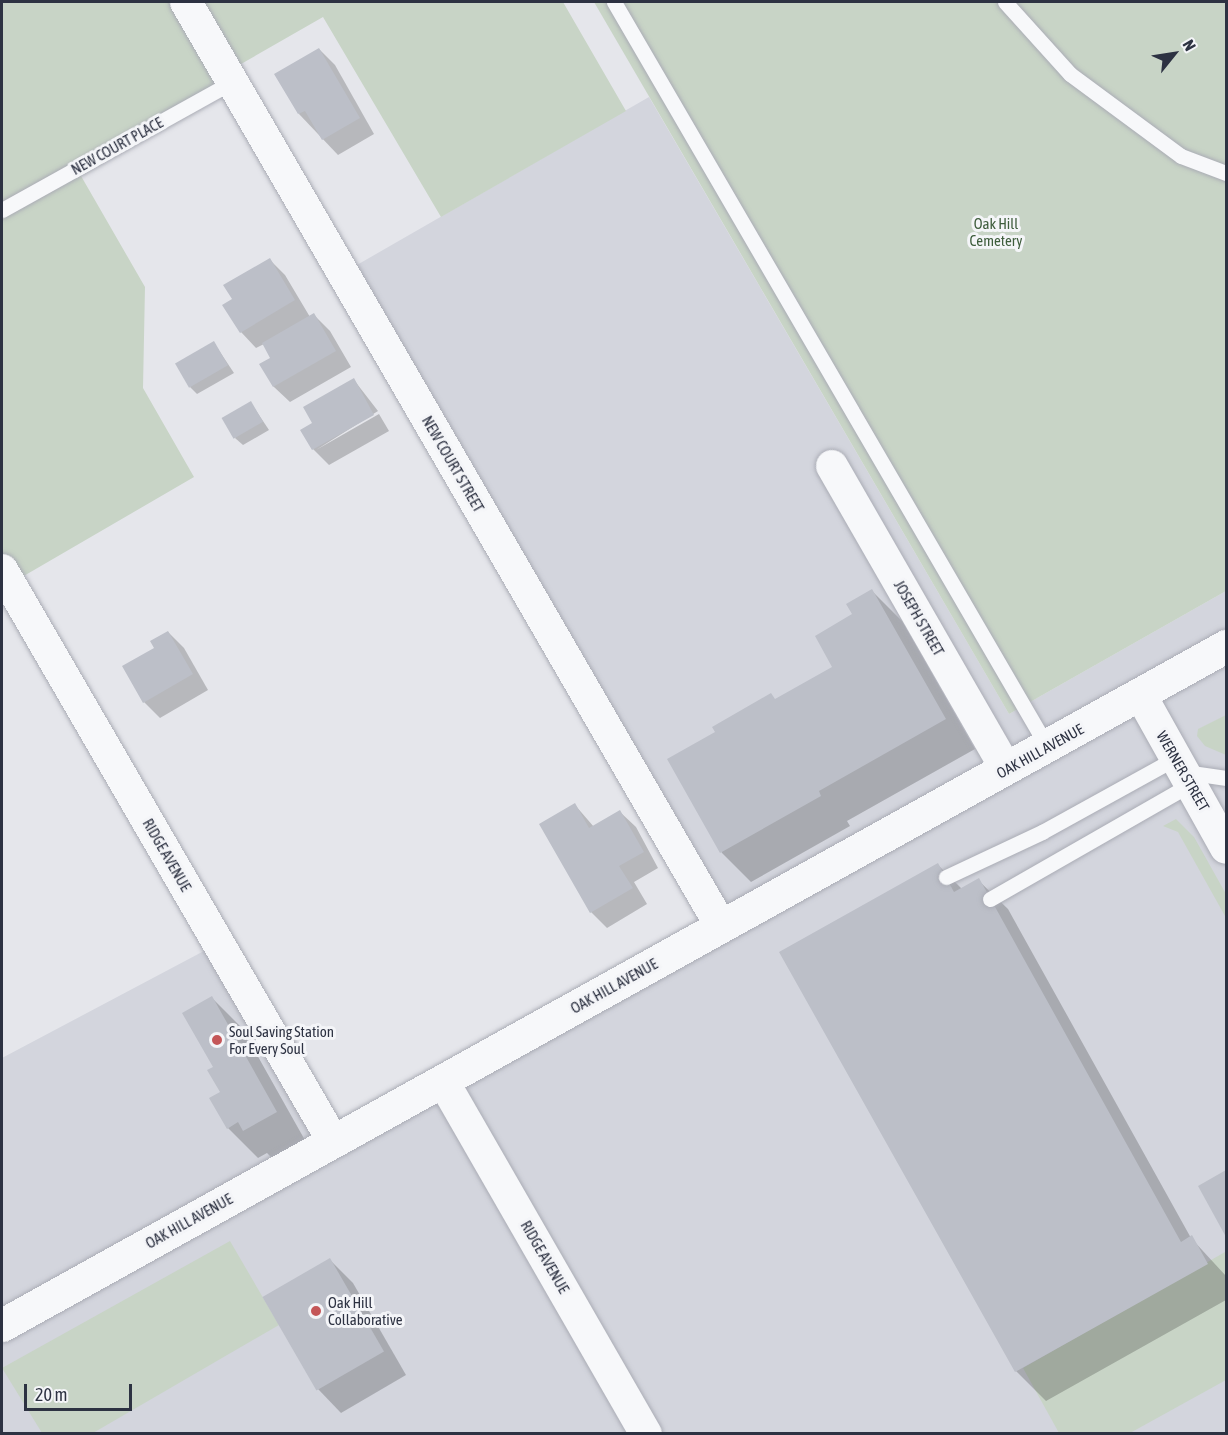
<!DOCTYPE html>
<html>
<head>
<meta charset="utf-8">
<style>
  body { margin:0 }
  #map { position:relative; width:1228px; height:1435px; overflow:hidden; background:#e5e6eb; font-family:"Asap Condensed",sans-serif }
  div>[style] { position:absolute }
  .built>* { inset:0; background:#d3d5dd }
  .green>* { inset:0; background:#c8d4c6 }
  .shadow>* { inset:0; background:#0003 }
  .building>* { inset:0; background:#bcbfc8; transform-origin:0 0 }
  .roads { filter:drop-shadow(0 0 2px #aaacb5) drop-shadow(0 0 2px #aaacb5) }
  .service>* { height:15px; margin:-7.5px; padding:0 7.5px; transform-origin:7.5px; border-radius:7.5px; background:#f7f8fa }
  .minor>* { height:32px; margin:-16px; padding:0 16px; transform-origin:16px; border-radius:16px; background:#f7f8fa }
  .tertiary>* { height:33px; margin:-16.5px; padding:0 16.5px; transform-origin:16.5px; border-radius:16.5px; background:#f7f8fa }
  .dots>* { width:16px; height:16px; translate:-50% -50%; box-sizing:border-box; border:3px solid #f4f5f8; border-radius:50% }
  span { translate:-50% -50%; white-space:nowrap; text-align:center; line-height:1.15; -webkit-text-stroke:6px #f4f5f8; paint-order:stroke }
  .street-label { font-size:15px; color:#2d3242 }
  .park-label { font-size:15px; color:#3e5d3c }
  .poi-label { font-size:15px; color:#2d3242 }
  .left { translate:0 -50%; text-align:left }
  .frame { position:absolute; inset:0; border:3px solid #2d3242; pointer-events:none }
  .north { position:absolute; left:1144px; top:24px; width:60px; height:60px; -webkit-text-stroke:4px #f4f5f8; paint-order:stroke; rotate:60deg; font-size:16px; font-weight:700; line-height:24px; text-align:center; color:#2d3242 }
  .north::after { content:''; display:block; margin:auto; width:21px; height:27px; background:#2d3242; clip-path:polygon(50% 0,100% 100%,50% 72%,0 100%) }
  .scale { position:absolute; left:24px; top:1384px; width:108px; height:27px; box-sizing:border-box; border:3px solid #2d3242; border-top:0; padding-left:8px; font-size:18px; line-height:21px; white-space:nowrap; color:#2d3242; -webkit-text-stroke:4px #f4f5f8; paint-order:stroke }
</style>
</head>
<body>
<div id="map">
  <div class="built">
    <div style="clip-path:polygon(649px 97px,1009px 714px,1226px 591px,1226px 1433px,2px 1434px,2px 1058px,219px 943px,333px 1140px,720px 926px,343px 273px)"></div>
  </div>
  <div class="green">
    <div style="clip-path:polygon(2px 2px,563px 2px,626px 111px,441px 217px,323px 17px,227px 72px,232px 82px,77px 169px,145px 287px,143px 388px,194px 477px,10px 584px,2px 570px)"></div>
    <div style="clip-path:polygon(594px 2px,1226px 2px,1226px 591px,1009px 714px)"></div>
    <div style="clip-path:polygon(1226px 715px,1226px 755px,1205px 746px,1197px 736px,1198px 729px)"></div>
    <div style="clip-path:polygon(1176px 819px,1194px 837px,1226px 894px,1225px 916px,1178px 832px,1163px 826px)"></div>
    <div style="clip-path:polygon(230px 1241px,279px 1325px,93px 1433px,42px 1433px,2px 1368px)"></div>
    <div style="clip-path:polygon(1225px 1252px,1226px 1380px,1130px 1433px,1059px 1433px,1023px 1368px)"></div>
  </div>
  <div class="shadow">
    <div style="clip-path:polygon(319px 49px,335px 65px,374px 134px,338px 155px,299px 114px)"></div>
    <div style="clip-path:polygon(270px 260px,285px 275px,310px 317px,314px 315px,330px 331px,351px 367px,290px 402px,274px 387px,261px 365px,272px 359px,264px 344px,256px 348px,241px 332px,234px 299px)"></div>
    <div style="clip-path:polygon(214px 343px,234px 373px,197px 394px,190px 387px)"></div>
    <div style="clip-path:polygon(354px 380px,378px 411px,316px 450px,379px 414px,389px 431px,329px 465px,313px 449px,314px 424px)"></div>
    <div style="clip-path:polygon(251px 403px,269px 430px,243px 445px,235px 438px)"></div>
    <div style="clip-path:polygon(872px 591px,902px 621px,975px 749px,847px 821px,850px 826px,751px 882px,722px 853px,670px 760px,834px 667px,854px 615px)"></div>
    <div style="clip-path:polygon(168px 632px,184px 648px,208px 690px,160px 718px,144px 702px)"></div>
    <div style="clip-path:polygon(575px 805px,594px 827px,620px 812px,636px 827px,658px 868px,634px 882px,647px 904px,607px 928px,591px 912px)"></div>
    <div style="clip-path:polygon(938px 865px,962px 889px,978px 880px,1008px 909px,1191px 1238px,1226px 1276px,1226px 1300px,1046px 1401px,1016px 1371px)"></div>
    <div style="clip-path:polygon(212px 998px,242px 1028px,306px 1142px,274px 1160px,267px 1153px,258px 1158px,228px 1128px,215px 1068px)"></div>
    <div style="clip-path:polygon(1226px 1172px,1226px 1234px,1200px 1186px)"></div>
    <div style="clip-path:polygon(330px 1260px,353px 1283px,406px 1375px,341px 1413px,318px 1389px,264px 1297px)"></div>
  </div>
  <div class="building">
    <div style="clip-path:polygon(319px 48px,360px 118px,322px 140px,305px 111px,298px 114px,274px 74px)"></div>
    <div style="clip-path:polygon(270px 258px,295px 300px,240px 333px,222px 305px,232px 299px,223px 285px)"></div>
    <div style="clip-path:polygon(314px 313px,336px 351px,273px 387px,259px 364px,270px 358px,262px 343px)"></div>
    <div style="left:214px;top:341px;width:28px;height:45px;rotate:60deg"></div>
    <div style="clip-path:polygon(354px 378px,374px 415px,312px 450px,300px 430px,312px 423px,303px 407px)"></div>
    <div style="left:251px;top:401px;width:24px;height:34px;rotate:60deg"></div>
    <div style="clip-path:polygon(872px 589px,946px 719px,819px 791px,821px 796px,720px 853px,667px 759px,715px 732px,712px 727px,771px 693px,775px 699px,832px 667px,815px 636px,852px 614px,846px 604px)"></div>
    <div style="clip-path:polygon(168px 631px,193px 674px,143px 703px,122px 666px,154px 648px,150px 641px)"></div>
    <div style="clip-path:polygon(575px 803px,589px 828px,620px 810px,644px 852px,619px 866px,633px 888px,590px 913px,539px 824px)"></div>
    <div style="clip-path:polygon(938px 863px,954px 892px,979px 878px,1181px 1242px,1192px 1235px,1208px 1264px,1015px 1372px,779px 952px)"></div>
    <div style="clip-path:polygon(212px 996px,277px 1112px,243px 1131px,238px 1122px,227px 1129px,209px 1098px,220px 1092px,207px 1070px,213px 1067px,182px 1013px)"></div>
    <div style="clip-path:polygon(1226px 1170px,1226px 1237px,1198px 1186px)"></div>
    <div style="left:330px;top:1258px;width:108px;height:78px;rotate:60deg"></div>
  </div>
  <div class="roads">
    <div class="service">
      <div style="left:614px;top:2px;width:863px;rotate:59.81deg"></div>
      <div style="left:1005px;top:2px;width:97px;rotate:47.9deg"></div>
      <div style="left:1070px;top:74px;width:138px;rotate:36.5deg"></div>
      <div style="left:1181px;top:156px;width:48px;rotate:20.7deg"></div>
      <div style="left:2px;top:210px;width:263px;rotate:-29.1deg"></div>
      <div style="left:1185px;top:772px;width:41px;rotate:8.3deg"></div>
      <div style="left:946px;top:877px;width:106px;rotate:-25.1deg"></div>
      <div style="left:1042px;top:832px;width:153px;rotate:-28.9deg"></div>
      <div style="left:990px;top:899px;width:232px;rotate:-29.8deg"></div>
    </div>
    <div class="minor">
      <div style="left:186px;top:2px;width:1068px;rotate:59.93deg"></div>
      <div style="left:832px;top:466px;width:349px;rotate:60.1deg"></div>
      <div style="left:2px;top:570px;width:660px;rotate:59.9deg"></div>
      <div style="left:1140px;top:694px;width:176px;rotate:60.8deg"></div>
      <div style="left:443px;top:1081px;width:407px;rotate:60.1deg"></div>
    </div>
    <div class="tertiary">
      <div style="left:2px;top:1325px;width:1400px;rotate:-29.02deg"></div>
    </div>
  </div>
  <div class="dots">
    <div style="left:217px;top:1040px;background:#c45658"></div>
    <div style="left:316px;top:1311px;background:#c45658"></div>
  </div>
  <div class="street-label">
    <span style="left:117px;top:146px;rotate:-29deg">NEW COURT PLACE</span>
    <span style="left:453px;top:464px;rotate:60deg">NEW COURT STREET</span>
    <span style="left:919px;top:618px;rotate:60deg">JOSEPH STREET</span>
    <span style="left:1040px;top:751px;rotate:-29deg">OAK HILL AVENUE</span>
    <span style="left:1183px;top:771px;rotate:60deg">WERNER STREET</span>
    <span style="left:167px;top:855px;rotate:60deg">RIDGE AVENUE</span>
    <span style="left:614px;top:986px;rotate:-29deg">OAK HILL AVENUE</span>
    <span style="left:189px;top:1221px;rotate:-29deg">OAK HILL AVENUE</span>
    <span style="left:545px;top:1257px;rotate:60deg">RIDGE AVENUE</span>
  </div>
  <div class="park-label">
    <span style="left:996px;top:232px">Oak Hill<br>Cemetery</span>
  </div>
  <div class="poi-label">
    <span class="left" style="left:229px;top:1040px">Soul Saving Station<br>For Every Soul</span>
    <span class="left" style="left:328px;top:1311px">Oak Hill<br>Collaborative</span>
  </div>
  <div class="frame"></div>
  <div class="north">N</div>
  <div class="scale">20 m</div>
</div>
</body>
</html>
